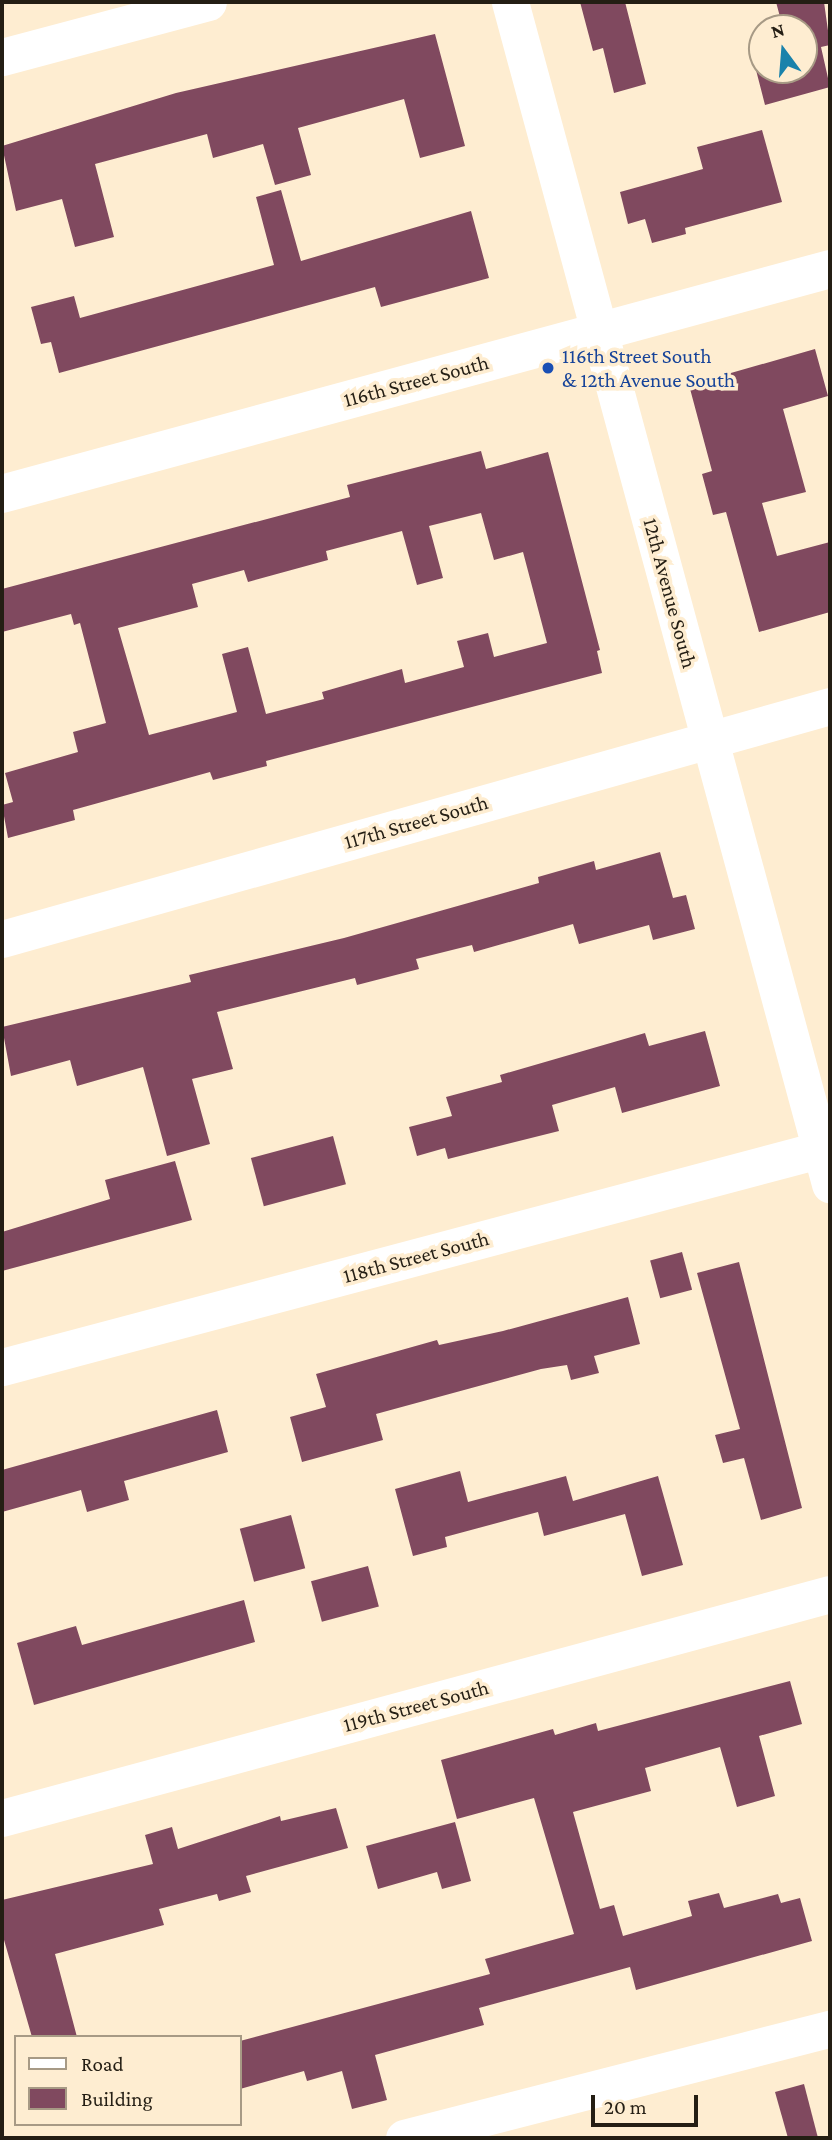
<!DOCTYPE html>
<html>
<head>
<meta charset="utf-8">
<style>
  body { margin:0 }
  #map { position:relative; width:832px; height:2140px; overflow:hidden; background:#feedd1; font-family:"Crimson Pro",serif }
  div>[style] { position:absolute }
  .building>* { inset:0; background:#80495f; transform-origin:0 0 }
  .street>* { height:37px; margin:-18.5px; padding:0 18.5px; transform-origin:18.5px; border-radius:18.5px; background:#fff }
  .secondary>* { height:38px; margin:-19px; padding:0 19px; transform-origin:19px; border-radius:19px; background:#fff }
  .dots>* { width:19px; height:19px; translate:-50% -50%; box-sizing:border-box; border:4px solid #feedd1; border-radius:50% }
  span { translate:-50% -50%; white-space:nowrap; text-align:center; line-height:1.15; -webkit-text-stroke:7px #feedd1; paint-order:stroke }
  .transit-label { font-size:21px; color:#164399 }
  .left { translate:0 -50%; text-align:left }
  .street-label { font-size:21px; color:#241e14 }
  .frame { position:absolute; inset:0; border:4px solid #241e14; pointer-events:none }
  .legend { position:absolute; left:14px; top:2035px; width:228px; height:91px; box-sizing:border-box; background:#feedd1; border:2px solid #a79a85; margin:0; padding:9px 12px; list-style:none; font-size:21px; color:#241e14 }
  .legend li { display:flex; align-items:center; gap:14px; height:35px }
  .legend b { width:35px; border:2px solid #a79a85 }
  .north { position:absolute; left:748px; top:14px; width:70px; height:70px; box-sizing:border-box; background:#feedd1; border:2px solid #a79a85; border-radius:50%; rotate:344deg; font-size:19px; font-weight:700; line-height:28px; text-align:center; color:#241e14 }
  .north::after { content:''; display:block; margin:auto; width:24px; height:32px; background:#1a82ab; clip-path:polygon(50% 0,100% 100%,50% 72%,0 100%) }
  .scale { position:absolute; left:591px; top:2095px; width:107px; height:32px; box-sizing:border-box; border:4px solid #241e14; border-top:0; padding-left:9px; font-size:21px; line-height:24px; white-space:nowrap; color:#241e14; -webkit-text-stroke:5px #feedd1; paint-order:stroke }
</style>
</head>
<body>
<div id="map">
  <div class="building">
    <div style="clip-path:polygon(580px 2px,625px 2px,646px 84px,614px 93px,603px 48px,593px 51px)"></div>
    <div style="clip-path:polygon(776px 2px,824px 2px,830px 45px,821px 47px,830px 87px,765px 105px,756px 70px,804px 70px,804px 28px,783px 28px)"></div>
    <div style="clip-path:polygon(435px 34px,465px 146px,420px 158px,404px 99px,298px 128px,311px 175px,275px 185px,263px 144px,213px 158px,207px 134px,95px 164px,114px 237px,75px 247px,62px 199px,16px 211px,2px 146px,176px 93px)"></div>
    <div style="clip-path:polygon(762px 130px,782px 202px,685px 228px,686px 234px,652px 243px,645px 219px,628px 224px,620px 192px,703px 169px,697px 147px)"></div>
    <div style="clip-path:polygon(281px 190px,301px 261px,471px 211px,489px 278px,381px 307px,375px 287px,59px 373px,51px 342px,41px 344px,31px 307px,74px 296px,80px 318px,274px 265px,256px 197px)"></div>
    <div style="clip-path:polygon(815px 349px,828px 396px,783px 409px,806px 492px,762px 503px,777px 556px,830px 542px,830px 612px,759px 632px,726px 512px,713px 515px,702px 474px,712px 471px,689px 385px)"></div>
    <div style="clip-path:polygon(evenodd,481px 451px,486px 469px,548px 452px,600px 650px,597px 651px,602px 673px,266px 761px,267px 766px,213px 780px,210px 772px,73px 810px,75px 820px,8px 838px,2px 805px,13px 802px,5px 773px,78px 752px,73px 732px,106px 723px,80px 623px,74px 625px,71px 614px,2px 632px,2px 589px,350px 497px,347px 485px,481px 451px,481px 513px,494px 560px,523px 552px,547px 643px,494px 657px,488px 633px,457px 641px,464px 667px,405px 683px,402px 669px,322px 692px,324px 699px,266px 714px,248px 647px,222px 654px,237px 712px,149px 735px,118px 628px,198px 607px,192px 584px,244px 570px,248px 582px,328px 560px,326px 551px,402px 531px,417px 585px,443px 578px,429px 526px,481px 513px)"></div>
    <div style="clip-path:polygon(660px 852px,673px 898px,686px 895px,695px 929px,653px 940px,649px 925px,579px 944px,573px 924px,474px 952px,472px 945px,416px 959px,419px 969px,357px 985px,355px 978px,217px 1012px,233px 1069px,192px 1079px,210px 1144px,167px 1156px,143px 1067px,77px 1086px,70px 1060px,11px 1076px,2px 1027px,191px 982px,189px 975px,344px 938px,539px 883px,538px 877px,594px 861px,596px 870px)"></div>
    <div style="clip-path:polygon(705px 1031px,720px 1086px,622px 1113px,615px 1087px,552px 1105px,559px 1131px,448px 1159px,445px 1148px,417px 1156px,409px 1127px,452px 1116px,446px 1097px,502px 1082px,500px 1075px,645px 1033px,649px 1046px)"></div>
    <div style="left:333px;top:1136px;width:50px;height:85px;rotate:75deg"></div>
    <div style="clip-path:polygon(175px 1161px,192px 1220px,2px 1271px,2px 1232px,110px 1199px,105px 1180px)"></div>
    <div style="left:682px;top:1252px;width:39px;height:33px;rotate:75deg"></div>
    <div style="clip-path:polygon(739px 1262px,802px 1508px,761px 1520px,744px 1458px,723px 1463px,715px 1435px,740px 1429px,697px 1273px)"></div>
    <div style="clip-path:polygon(628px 1297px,640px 1344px,594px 1356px,599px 1373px,571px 1380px,567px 1365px,541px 1369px,376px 1414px,383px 1440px,302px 1462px,290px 1417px,326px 1407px,316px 1374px,437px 1340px,439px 1345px,503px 1331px)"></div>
    <div style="clip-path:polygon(217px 1410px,228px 1452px,124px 1481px,129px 1500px,87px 1512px,81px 1490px,2px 1512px,2px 1470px)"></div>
    <div style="clip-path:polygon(460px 1471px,468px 1502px,566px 1476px,573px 1501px,658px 1476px,683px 1565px,642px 1576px,625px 1514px,544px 1536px,538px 1512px,445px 1537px,447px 1547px,413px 1556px,395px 1489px)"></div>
    <div style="left:291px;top:1515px;width:55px;height:53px;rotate:75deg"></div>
    <div style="left:368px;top:1566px;width:42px;height:59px;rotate:75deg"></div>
    <div style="clip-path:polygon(244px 1600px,255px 1642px,34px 1705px,17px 1643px,76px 1626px,82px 1645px)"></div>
    <div style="clip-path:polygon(790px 1681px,802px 1724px,759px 1736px,775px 1796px,737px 1807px,720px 1747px,645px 1768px,651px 1791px,573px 1812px,600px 1909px,614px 1905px,623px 1936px,692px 1916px,688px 1901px,719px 1893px,724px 1908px,778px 1894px,781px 1903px,800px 1898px,812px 1941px,636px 1990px,630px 1967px,479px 2008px,484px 2025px,375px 2055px,387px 2100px,352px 2109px,342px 2071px,307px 2081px,304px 2071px,240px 2089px,240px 2041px,490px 1974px,485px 1959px,574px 1934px,534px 1798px,457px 1819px,441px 1760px,553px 1729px,555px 1735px,596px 1723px,598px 1731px)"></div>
    <div style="clip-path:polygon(336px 1808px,348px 1848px,246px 1876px,251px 1892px,219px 1901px,217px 1894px,159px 1909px,164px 1925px,55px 1954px,77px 2037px,32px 2037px,2px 1933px,2px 1900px,153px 1864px,145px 1835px,172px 1827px,178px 1849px,280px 1816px,281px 1821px)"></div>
    <div style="clip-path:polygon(455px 1822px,471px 1881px,442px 1889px,437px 1872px,378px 1889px,366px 1846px)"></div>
    <div style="clip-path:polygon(804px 2084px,818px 2138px,788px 2138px,775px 2092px)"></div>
  </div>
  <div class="street">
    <div style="left:510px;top:2px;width:1225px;rotate:74.85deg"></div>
    <div style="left:2px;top:57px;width:213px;rotate:-14.9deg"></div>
    <div style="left:2px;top:939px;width:860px;rotate:-15.72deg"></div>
    <div style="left:2px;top:1367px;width:857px;rotate:-14.88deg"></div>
    <div style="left:2px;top:1818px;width:858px;rotate:-15.14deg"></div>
    <div style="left:404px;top:2138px;width:440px;rotate:-14.4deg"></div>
  </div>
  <div class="secondary">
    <div style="left:2px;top:494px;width:858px;rotate:-15.2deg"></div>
  </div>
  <div class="dots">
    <div style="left:548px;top:368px;background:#1a4fb4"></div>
  </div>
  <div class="transit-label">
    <span class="left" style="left:562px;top:368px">116th Street South<br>&amp; 12th Avenue South</span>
  </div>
  <div class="street-label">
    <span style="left:416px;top:381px;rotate:-15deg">116th Street South</span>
    <span style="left:670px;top:593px;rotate:75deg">12th Avenue South</span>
    <span style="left:416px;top:822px;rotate:-16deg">117th Street South</span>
    <span style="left:416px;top:1257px;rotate:-15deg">118th Street South</span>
    <span style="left:416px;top:1706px;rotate:-15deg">119th Street South</span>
  </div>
  <div class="frame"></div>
  <ul class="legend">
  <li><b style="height:9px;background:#fff"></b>Road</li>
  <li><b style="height:19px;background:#80495f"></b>Building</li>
  </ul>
  <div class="north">N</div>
  <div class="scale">20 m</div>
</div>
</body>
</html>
